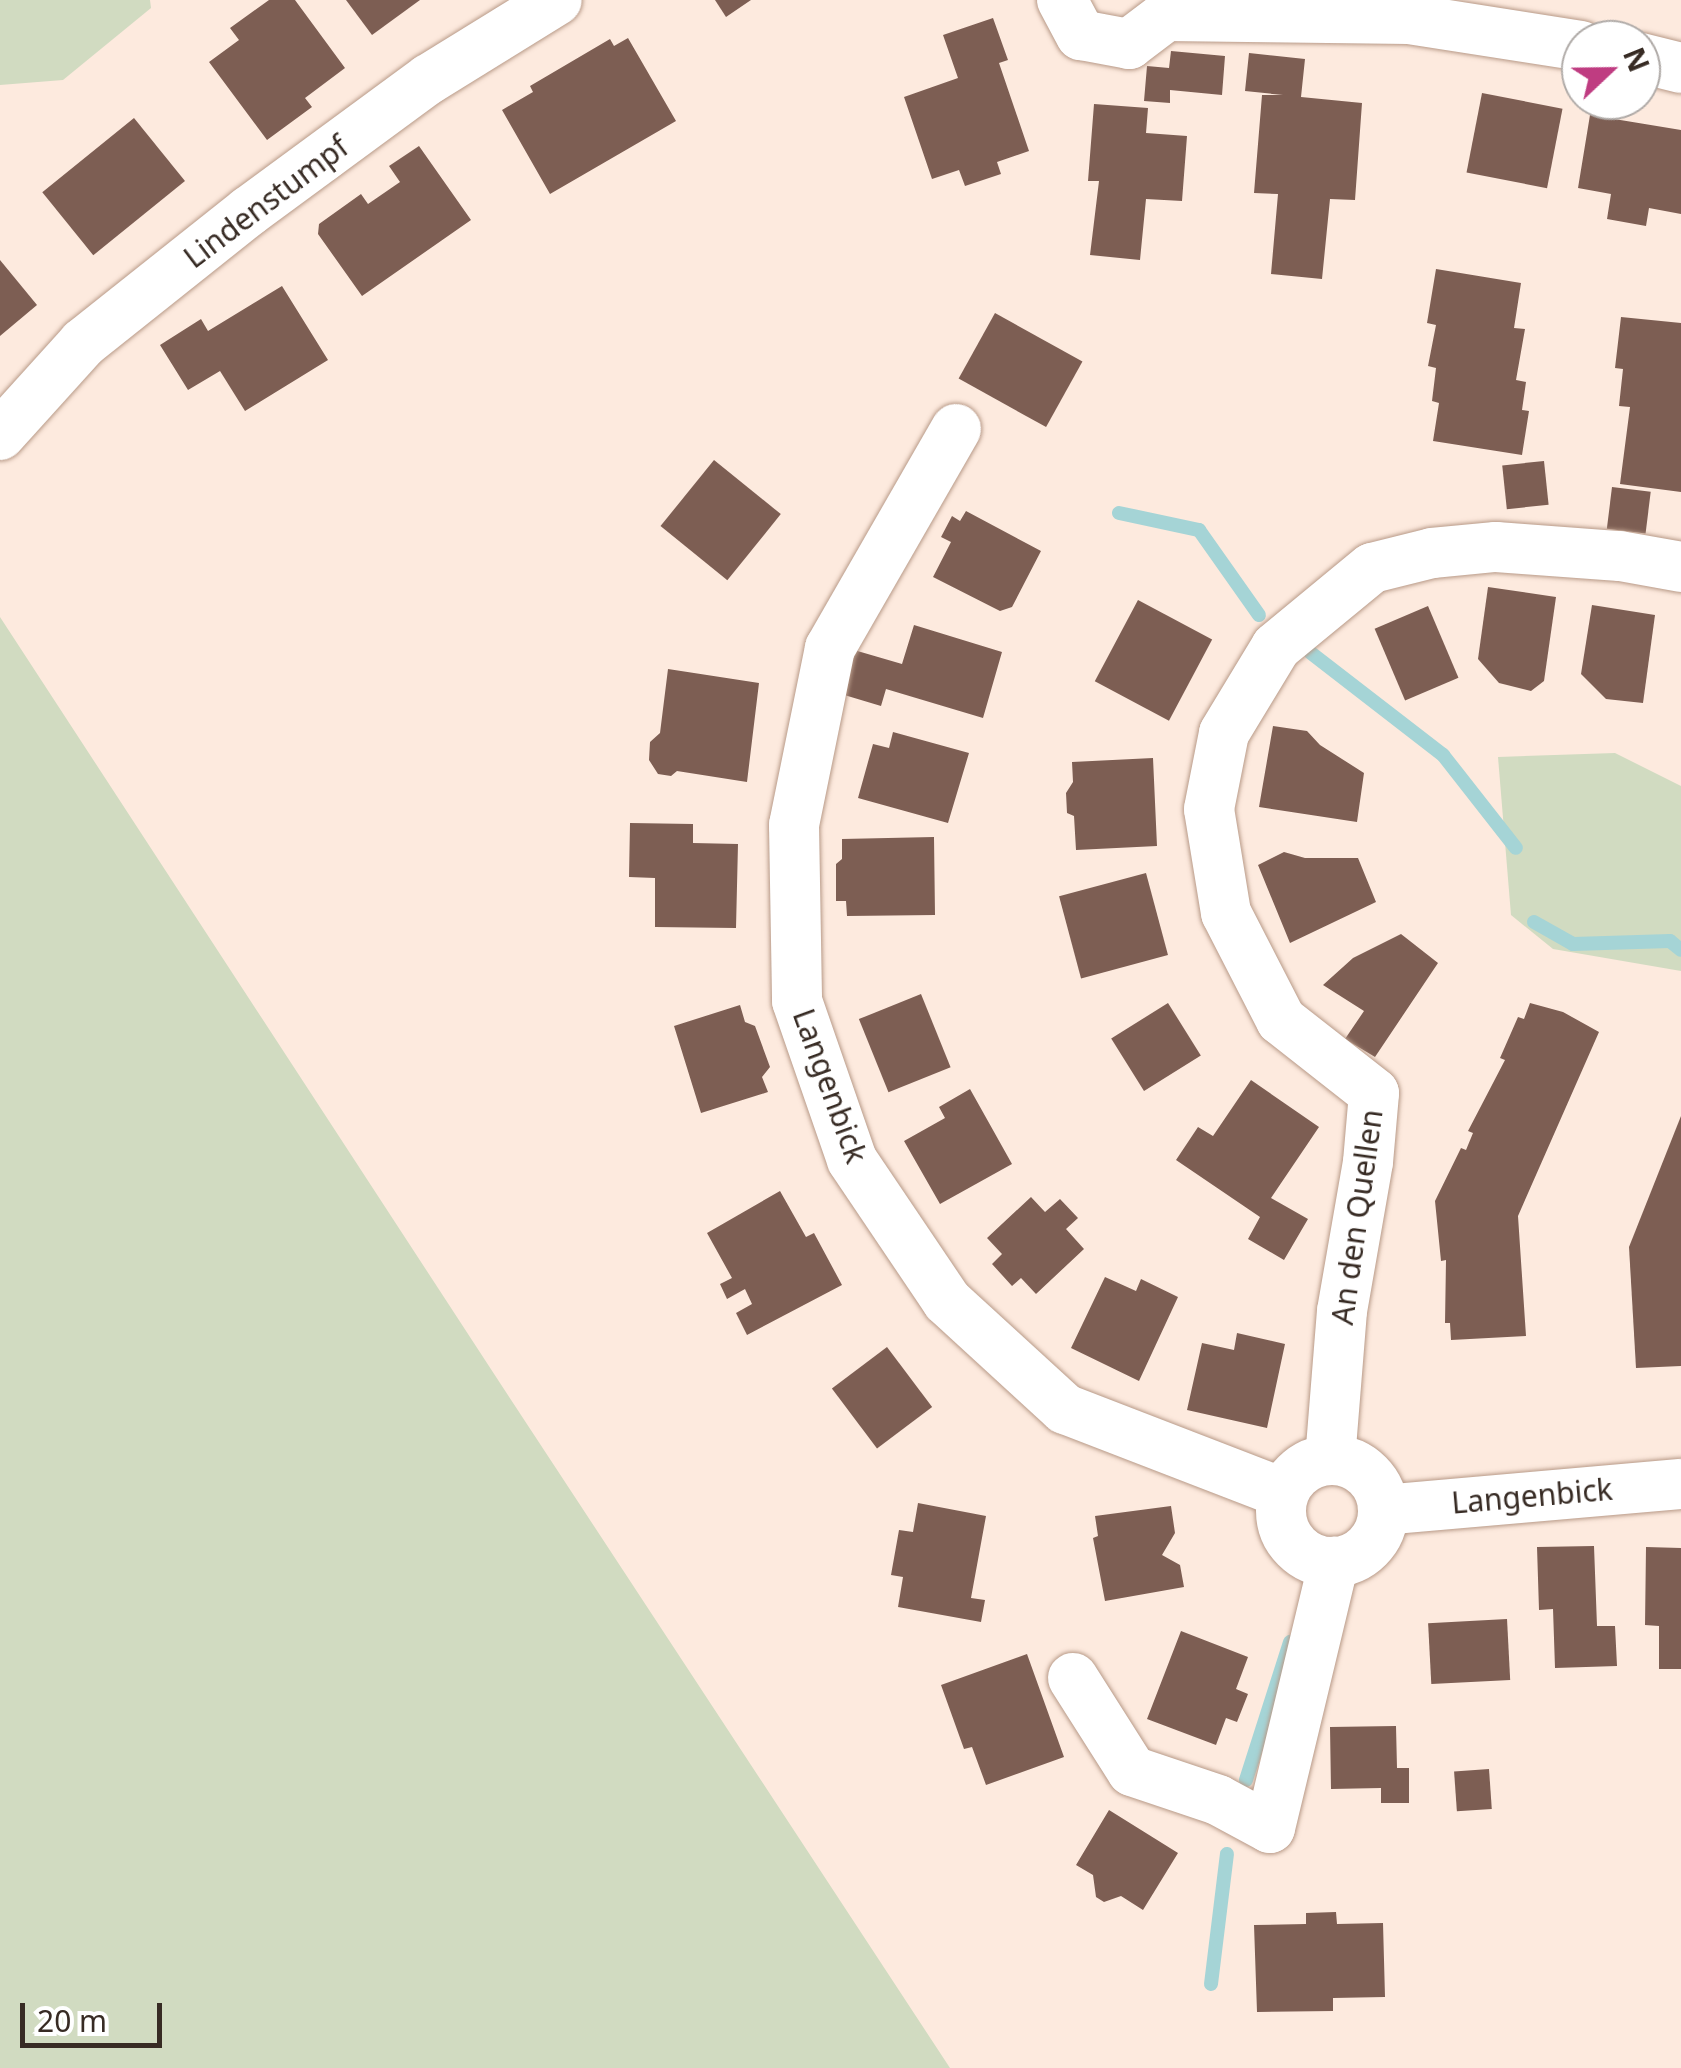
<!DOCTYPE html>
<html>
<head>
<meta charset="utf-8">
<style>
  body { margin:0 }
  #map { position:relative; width:1681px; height:2068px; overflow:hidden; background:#fdeade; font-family:"Noto Sans",sans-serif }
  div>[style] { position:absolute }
  .green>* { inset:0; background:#d1dbc1 }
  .stream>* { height:14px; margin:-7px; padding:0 7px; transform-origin:7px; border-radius:7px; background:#a5d4d6 }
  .building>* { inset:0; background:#7d5e53; transform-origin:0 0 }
  .roads { filter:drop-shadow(0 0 2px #b89a88) drop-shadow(0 0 2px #b89a88) }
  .minor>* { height:50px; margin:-25px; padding:0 25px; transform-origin:25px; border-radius:25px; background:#fff }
  .minor>.ring { margin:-25px; padding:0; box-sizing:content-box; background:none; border:50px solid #fff; border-radius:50% }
  span { translate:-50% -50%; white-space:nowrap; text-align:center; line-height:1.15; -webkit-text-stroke:10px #fff; paint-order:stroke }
  .street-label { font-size:30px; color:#372b24 }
  .north { position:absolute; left:1561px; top:20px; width:100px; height:100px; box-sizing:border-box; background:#fff; border:2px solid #afaaa7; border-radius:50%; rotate:68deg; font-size:28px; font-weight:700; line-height:40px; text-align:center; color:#372b24 }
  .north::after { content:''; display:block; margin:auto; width:35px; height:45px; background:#bf3c81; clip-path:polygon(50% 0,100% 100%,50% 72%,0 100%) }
  .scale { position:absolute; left:20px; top:2003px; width:142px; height:45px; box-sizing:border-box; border:5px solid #372b24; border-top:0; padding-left:12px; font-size:30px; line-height:35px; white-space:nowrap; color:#372b24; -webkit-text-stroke:8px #fff; paint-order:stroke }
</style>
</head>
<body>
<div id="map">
  <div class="green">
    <div style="clip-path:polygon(0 0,150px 0,151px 8px,63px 80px,0 85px)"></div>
    <div style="clip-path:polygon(0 617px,500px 1383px,950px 2068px,0 2068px)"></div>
    <div style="clip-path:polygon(1615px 753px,1681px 786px,1681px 971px,1553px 949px,1511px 915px,1498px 757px)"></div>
  </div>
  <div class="stream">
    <div style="left:1119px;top:513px;width:82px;rotate:12deg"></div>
    <div style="left:1199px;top:530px;width:104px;rotate:54.8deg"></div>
    <div style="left:1311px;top:653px;width:167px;rotate:37.7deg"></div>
    <div style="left:1443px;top:755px;width:118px;rotate:51.9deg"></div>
    <div style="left:1534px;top:922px;width:45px;rotate:29.4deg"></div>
    <div style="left:1573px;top:944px;width:97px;rotate:-1.8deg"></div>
    <div style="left:1670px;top:941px;width:14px;rotate:39deg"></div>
    <div style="left:1246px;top:1780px;width:145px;rotate:-72.3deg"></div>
    <div style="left:1211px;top:1984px;width:131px;rotate:-83deg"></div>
  </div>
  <div class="building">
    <div style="clip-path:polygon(269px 0,295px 0,345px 68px,305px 98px,312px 107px,267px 140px,209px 62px,239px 40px,230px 28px)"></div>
    <div style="clip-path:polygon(346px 0,420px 0,372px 35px)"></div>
    <div style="clip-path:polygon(715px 0,751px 0,726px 17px)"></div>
    <div style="clip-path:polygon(993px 18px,1008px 60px,999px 63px,1029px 151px,997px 162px,1001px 174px,965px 186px,959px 170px,932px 179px,904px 97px,958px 78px,943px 35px)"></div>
    <div style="clip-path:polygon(628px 38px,676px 121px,550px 194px,502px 110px,533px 92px,530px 86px,610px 39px,614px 46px)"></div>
    <div style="clip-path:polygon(1171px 51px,1225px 56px,1222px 95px,1170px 90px,1170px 103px,1144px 101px,1147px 66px,1169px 68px)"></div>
    <div style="clip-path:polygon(1249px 53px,1305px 59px,1301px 97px,1362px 103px,1355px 200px,1330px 199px,1322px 279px,1271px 274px,1278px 194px,1254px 193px,1262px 95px,1283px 95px,1245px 91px)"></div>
    <div style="left:1482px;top:93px;width:82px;height:81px;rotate:11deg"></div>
    <div style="clip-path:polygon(1094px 104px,1148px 108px,1146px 133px,1187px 136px,1182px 201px,1146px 199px,1140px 260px,1090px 255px,1099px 181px,1088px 181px)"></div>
    <div style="clip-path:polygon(1590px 115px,1681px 130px,1681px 214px,1649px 208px,1646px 226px,1607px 219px,1611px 194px,1578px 188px)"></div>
    <div style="left:134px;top:118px;width:81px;height:118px;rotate:51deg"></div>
    <div style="clip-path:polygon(419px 146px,471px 220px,362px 296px,318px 234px,319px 224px,361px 194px,368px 204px,400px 182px,389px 166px)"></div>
    <div style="clip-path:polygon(0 260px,37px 305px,0 336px)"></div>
    <div style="clip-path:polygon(1436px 269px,1521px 283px,1514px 328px,1525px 329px,1516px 380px,1526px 382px,1522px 410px,1529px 411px,1522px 455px,1433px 441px,1439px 403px,1432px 401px,1436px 368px,1428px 366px,1436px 325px,1427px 323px)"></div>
    <div style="clip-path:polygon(282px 286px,328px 360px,245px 411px,220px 371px,188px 390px,160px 345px,201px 319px,208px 331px)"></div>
    <div style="left:995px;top:313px;width:100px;height:75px;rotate:29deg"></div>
    <div style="clip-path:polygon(1621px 317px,1681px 323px,1681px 492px,1620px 484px,1630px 407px,1619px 406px,1623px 369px,1615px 368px)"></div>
    <div style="left:714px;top:460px;width:86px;height:85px;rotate:39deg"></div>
    <div style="left:1544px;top:461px;width:44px;height:42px;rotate:84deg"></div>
    <div style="left:1612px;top:487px;width:39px;height:42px;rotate:7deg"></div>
    <div style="clip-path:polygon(966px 511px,1041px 551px,1012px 607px,1000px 611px,933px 577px,951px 542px,941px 537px,952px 516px,960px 521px)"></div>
    <div style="clip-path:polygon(1488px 587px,1556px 597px,1544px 681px,1531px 691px,1499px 683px,1478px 659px)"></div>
    <div style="left:1138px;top:600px;width:84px;height:92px;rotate:28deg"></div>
    <div style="clip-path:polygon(1592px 605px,1655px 615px,1643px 703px,1606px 699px,1581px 674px)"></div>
    <div style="left:1428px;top:606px;width:78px;height:58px;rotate:67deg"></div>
    <div style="clip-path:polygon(914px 625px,1002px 652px,983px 718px,886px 689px,881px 706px,841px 694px,854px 650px,902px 664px)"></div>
    <div style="clip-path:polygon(668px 669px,759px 683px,747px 782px,677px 771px,671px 776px,658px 774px,649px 760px,650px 742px,660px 733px)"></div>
    <div style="clip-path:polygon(1273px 726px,1307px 731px,1320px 745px,1364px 773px,1357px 822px,1259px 807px)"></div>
    <div style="clip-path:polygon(893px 732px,969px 753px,948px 823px,858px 798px,873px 744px,889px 748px)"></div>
    <div style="clip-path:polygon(1153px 758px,1157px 846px,1076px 850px,1074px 816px,1067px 813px,1066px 793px,1073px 782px,1072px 762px)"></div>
    <div style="clip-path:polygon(630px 823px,693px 824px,693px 843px,738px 844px,736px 928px,655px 927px,655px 878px,629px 877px)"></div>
    <div style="clip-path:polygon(934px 837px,935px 915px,847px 916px,846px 901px,836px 901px,836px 864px,842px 859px,842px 839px)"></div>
    <div style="clip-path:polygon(1284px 852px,1305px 858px,1358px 858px,1376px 902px,1290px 943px,1258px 865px)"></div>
    <div style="left:1146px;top:873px;width:85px;height:90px;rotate:75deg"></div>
    <div style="clip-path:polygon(1401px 934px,1438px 963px,1375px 1057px,1345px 1039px,1364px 1011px,1323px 985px,1353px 958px)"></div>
    <div style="left:921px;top:994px;width:79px;height:67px;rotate:68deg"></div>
    <div style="left:1168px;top:1003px;width:62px;height:67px;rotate:58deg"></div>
    <div style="clip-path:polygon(1530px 1003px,1563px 1012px,1599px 1032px,1518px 1216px,1526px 1336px,1451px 1340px,1450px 1323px,1445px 1323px,1446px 1260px,1441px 1261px,1435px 1201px,1461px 1148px,1466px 1150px,1473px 1133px,1468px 1131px,1505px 1060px,1500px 1058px,1518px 1017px,1524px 1019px)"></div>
    <div style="clip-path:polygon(740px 1005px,745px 1022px,755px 1026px,770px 1067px,762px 1077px,768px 1092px,701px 1113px,674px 1026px)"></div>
    <div style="clip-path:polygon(1251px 1080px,1319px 1127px,1271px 1198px,1308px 1219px,1284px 1260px,1248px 1239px,1260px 1217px,1176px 1160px,1198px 1127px,1213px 1136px)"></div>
    <div style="clip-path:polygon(970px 1089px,1012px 1164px,940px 1204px,904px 1141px,945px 1118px,939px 1107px)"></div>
    <div style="clip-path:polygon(1681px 1116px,1681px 1366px,1636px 1368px,1629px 1247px)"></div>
    <div style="clip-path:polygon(780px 1191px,806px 1237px,814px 1233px,842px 1285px,747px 1335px,736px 1313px,752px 1304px,745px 1289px,727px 1299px,720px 1284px,732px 1278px,707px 1233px)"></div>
    <div style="clip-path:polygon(1031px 1197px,1045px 1212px,1060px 1199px,1078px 1218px,1066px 1229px,1084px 1249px,1036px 1294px,1021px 1278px,1012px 1286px,992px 1264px,1002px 1254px,987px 1238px)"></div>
    <div style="clip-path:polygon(1105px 1277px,1136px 1291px,1141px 1279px,1178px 1297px,1139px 1381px,1071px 1348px)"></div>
    <div style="clip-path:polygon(1237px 1333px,1285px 1344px,1267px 1428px,1187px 1410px,1202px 1343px,1234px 1350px)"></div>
    <div style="left:887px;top:1347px;width:75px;height:69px;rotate:53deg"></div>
    <div style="clip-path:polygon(918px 1503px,986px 1516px,971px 1598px,985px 1600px,981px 1622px,898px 1607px,903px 1577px,891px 1575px,899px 1530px,913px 1532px)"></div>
    <div style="clip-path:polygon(1171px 1506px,1175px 1533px,1162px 1555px,1180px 1565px,1184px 1587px,1105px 1601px,1093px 1538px,1098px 1536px,1095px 1516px)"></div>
    <div style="clip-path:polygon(1594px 1546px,1597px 1626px,1615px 1626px,1617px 1666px,1555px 1668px,1553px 1609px,1539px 1610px,1537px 1547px)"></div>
    <div style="clip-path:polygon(1646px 1547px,1681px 1548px,1681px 1669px,1659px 1669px,1659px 1626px,1645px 1625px)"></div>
    <div style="left:1507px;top:1619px;width:61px;height:79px;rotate:87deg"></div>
    <div style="clip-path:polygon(1181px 1631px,1248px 1657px,1236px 1689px,1248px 1694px,1237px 1722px,1226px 1718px,1216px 1745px,1147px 1719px)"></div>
    <div style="clip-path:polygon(1027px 1654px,1064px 1757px,986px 1785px,972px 1747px,964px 1749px,941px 1685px)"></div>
    <div style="clip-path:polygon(1396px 1726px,1397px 1768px,1409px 1768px,1409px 1803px,1381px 1803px,1381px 1788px,1331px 1789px,1330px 1727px)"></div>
    <div style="left:1489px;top:1769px;width:40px;height:35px;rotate:86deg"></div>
    <div style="clip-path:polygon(1109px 1810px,1178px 1853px,1143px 1910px,1121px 1896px,1104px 1902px,1096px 1897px,1093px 1875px,1076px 1865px)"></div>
    <div style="clip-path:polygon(1336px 1912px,1337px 1924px,1383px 1923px,1385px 1997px,1333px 1998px,1333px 2011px,1257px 2012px,1254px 1925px,1306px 1924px,1306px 1913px)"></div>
  </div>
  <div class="roads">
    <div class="minor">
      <div style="left:1062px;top:0;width:40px;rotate:62deg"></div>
      <div style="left:1081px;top:35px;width:49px;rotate:10.6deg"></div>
      <div style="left:1129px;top:44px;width:46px;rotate:-37.1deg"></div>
      <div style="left:1166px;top:16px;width:243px;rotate:0.7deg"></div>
      <div style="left:1409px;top:19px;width:174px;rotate:8.9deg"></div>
      <div style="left:1641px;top:58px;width:41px;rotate:14deg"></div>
      <div style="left:956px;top:429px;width:253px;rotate:119.9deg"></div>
      <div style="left:830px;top:648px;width:181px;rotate:101.5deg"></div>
      <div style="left:794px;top:825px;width:176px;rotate:89deg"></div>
      <div style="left:797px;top:1001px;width:168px;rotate:70.9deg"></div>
      <div style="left:852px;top:1160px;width:170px;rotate:56deg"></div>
      <div style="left:947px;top:1301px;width:160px;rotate:42.5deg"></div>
      <div style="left:1065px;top:1409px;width:234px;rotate:21.1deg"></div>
      <div style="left:0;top:435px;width:124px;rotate:-47.9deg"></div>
      <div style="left:83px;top:343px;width:212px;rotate:-38.5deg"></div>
      <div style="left:249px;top:211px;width:223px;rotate:-36.3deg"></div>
      <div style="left:429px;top:79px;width:150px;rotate:-31.7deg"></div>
      <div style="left:1330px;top:1460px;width:149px;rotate:-85.4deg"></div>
      <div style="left:1342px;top:1311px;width:151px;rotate:-80.1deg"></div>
      <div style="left:1368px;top:1162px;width:69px;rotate:-85deg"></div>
      <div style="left:1374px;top:1093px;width:118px;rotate:-141.9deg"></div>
      <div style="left:1281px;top:1020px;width:120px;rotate:-117.2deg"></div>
      <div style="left:1226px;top:913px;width:105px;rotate:-99.3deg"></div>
      <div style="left:1209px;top:809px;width:77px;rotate:-78.8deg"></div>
      <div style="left:1224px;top:733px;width:100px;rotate:-58.8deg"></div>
      <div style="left:1276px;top:647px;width:124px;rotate:-39.5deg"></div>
      <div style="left:1372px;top:568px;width:62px;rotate:-14deg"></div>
      <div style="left:1432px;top:553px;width:64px;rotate:-5.4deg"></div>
      <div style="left:1496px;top:547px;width:124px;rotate:4.2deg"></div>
      <div style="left:1620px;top:556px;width:62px;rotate:10.2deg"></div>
      <div class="ring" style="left:1281px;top:1460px;width:52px;height:52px"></div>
      <div style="left:1383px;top:1510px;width:299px;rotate:-5deg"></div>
      <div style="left:1073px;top:1678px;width:110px;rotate:57.6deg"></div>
      <div style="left:1132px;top:1771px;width:91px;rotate:18.6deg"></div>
      <div style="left:1218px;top:1800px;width:59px;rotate:28.3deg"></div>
      <div style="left:1270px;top:1828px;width:274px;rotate:-76.5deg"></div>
    </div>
  </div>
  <div class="street-label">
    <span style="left:266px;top:202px;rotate:-37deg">Lindenstumpf</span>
    <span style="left:830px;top:1086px;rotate:70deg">Langenbick</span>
    <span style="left:1357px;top:1217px;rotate:-82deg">An den Quellen</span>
    <span style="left:1532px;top:1496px;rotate:-5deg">Langenbick</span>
  </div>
  <div class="north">N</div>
  <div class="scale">20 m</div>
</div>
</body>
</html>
